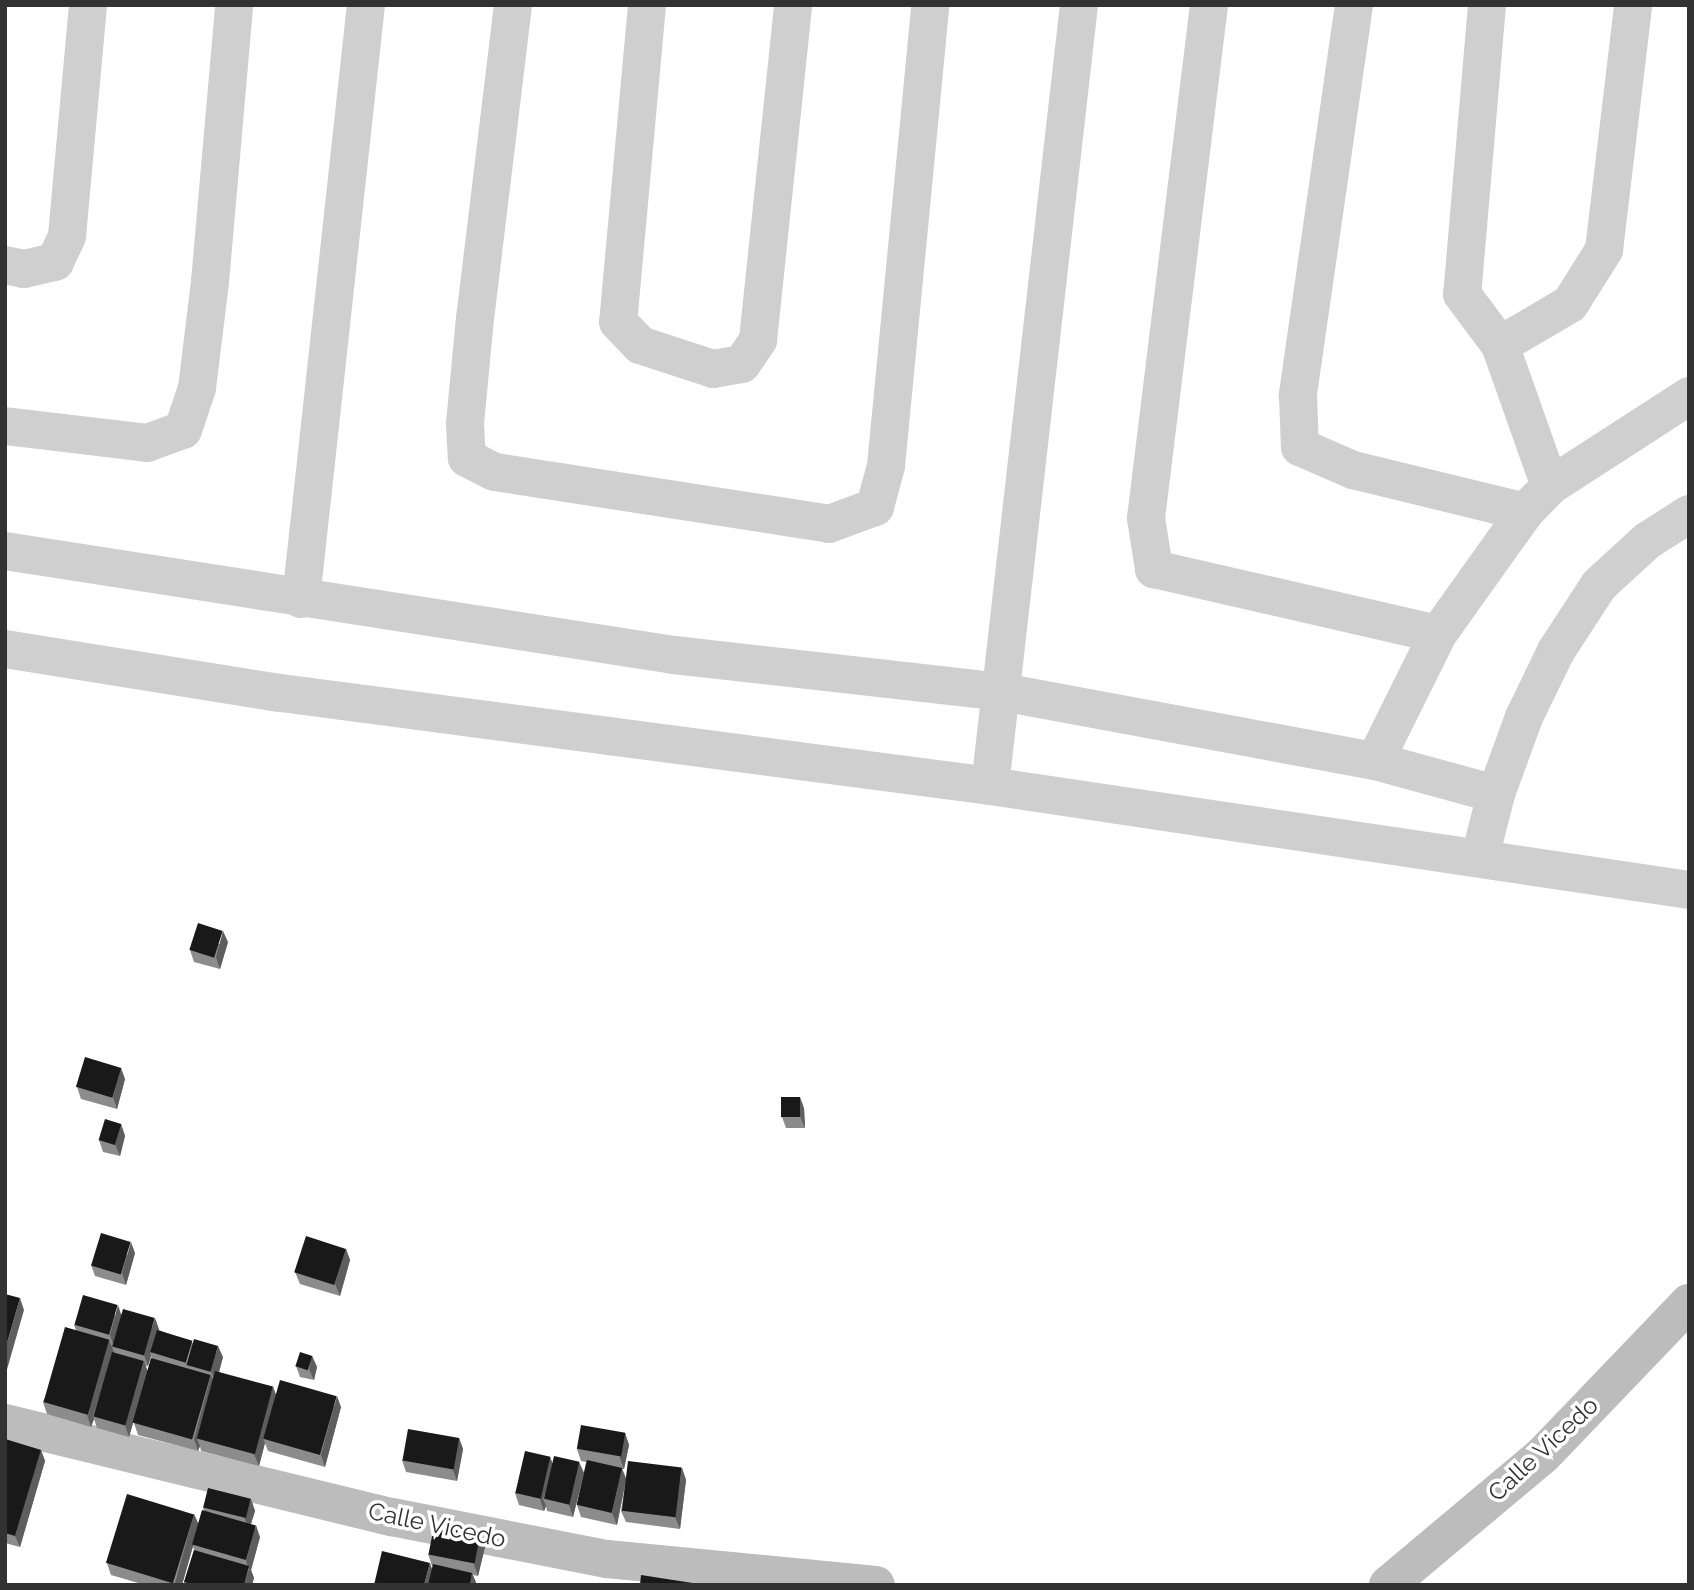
<!DOCTYPE html>
<html>
<head>
<meta charset="utf-8">
<style>
  body { margin:0 }
  #map { position:relative; width:1694px; height:1590px; overflow:hidden; background:#fff; font-family:Raleway,sans-serif }
  div>[style] { position:absolute }
  .street>* { height:38px; margin:-19px; padding:0 19px; transform-origin:19px; border-radius:19px; background:#cfcfcf }
  .secondary>* { height:38px; margin:-19px; padding:0 19px; transform-origin:19px; border-radius:19px; background:#bcbcbc }
  .wall>* { inset:0; background:#8c8c8c }
  .shaded-wall>* { inset:0; background:#5e5e5e }
  .building>* { inset:0; background:#191919; transform-origin:0 0 }
  span { translate:-50% -50%; white-space:nowrap; text-align:center; line-height:1.15; -webkit-text-stroke:7px #fff; paint-order:stroke }
  .street-label { font-size:24px; color:#323232 }
  .frame { position:absolute; inset:0; border:7px solid #323232; pointer-events:none }
</style>
</head>
<body>
<div id="map">
  <div class="street">
    <div style="left:513px;top:5px;width:315px;rotate:96.9deg"></div>
    <div style="left:475px;top:318px;width:106px;rotate:95.4deg"></div>
    <div style="left:465px;top:424px;width:34px;rotate:87deg"></div>
    <div style="left:467px;top:458px;width:31px;rotate:27deg"></div>
    <div style="left:495px;top:472px;width:338px;rotate:8.8deg"></div>
    <div style="left:829px;top:524px;width:49px;rotate:-20.3deg"></div>
    <div style="left:875px;top:507px;width:42px;rotate:-75deg"></div>
    <div style="left:886px;top:466px;width:463px;rotate:-84.5deg"></div>
    <div style="left:647px;top:5px;width:318px;rotate:95.2deg"></div>
    <div style="left:618px;top:322px;width:32px;rotate:46deg"></div>
    <div style="left:640px;top:345px;width:77px;rotate:18.2deg"></div>
    <div style="left:713px;top:369px;width:29px;rotate:-10deg"></div>
    <div style="left:742px;top:364px;width:29px;rotate:-56deg"></div>
    <div style="left:758px;top:340px;width:337px;rotate:-84deg"></div>
    <div style="left:1209px;top:5px;width:517px;rotate:97deg"></div>
    <div style="left:1146px;top:518px;width:52px;rotate:81.1deg"></div>
    <div style="left:1154px;top:569px;width:291px;rotate:12.9deg"></div>
    <div style="left:1354px;top:5px;width:395px;rotate:98.2deg"></div>
    <div style="left:1298px;top:396px;width:51px;rotate:87.8deg"></div>
    <div style="left:1300px;top:447px;width:58px;rotate:23.5deg"></div>
    <div style="left:1353px;top:470px;width:177px;rotate:13.7deg"></div>
    <div style="left:1487px;top:5px;width:290px;rotate:94.9deg"></div>
    <div style="left:1462px;top:294px;width:64px;rotate:53.3deg"></div>
    <div style="left:1500px;top:345px;width:150px;rotate:70.5deg"></div>
    <div style="left:5px;top:265px;width:19px;rotate:12deg"></div>
    <div style="left:24px;top:269px;width:32px;rotate:-13deg"></div>
    <div style="left:55px;top:262px;width:29px;rotate:-65deg"></div>
    <div style="left:67px;top:236px;width:232px;rotate:-84.8deg"></div>
    <div style="left:1500px;top:345px;width:81px;rotate:-30.4deg"></div>
    <div style="left:1570px;top:304px;width:64px;rotate:-57.8deg"></div>
    <div style="left:1604px;top:250px;width:247px;rotate:-83.2deg"></div>
    <div style="left:5px;top:426px;width:143px;rotate:6.8deg"></div>
    <div style="left:147px;top:443px;width:38px;rotate:-20deg"></div>
    <div style="left:183px;top:430px;width:44px;rotate:-71.6deg"></div>
    <div style="left:197px;top:388px;width:107px;rotate:-83deg"></div>
    <div style="left:210px;top:282px;width:278px;rotate:-85deg"></div>
    <div style="left:5px;top:551px;width:677px;rotate:8.84deg"></div>
    <div style="left:674px;top:655px;width:330px;rotate:6.4deg"></div>
    <div style="left:1002px;top:692px;width:379px;rotate:10.5deg"></div>
    <div style="left:1375px;top:761px;width:125px;rotate:15.3deg"></div>
    <div style="left:301px;top:599px;width:598px;rotate:-83.76deg"></div>
    <div style="left:5px;top:649px;width:279px;rotate:9.1deg"></div>
    <div style="left:281px;top:693px;width:715px;rotate:7.47deg"></div>
    <div style="left:990px;top:786px;width:707px;rotate:8.46deg"></div>
    <div style="left:1375px;top:761px;width:142px;rotate:-63.6deg"></div>
    <div style="left:1438px;top:634px;width:150px;rotate:-54.5deg"></div>
    <div style="left:1525px;top:512px;width:36px;rotate:-46deg"></div>
    <div style="left:1550px;top:486px;width:166px;rotate:-32.9deg"></div>
    <div style="left:990px;top:786px;width:786px;rotate:-83.5deg"></div>
    <div style="left:1480px;top:857px;width:65px;rotate:-75.7deg"></div>
    <div style="left:1496px;top:794px;width:82px;rotate:-70deg"></div>
    <div style="left:1524px;top:717px;width:73px;rotate:-64.1deg"></div>
    <div style="left:1556px;top:651px;width:79px;rotate:-56.9deg"></div>
    <div style="left:1599px;top:585px;width:65px;rotate:-42.5deg"></div>
    <div style="left:1647px;top:541px;width:50px;rotate:-32.7deg"></div>
  </div>
  <div class="secondary">
    <div style="left:5px;top:1423px;width:398px;rotate:13.7deg"></div>
    <div style="left:392px;top:1517px;width:219px;rotate:11.1deg"></div>
    <div style="left:607px;top:1559px;width:270px;rotate:5.5deg"></div>
    <div style="left:1388px;top:1585px;width:202px;rotate:-40deg"></div>
    <div style="left:1543px;top:1455px;width:211px;rotate:-46.2deg"></div>
  </div>
  <div class="wall">
    <div style="clip-path:polygon(228px 942px,220px 969px,194px 962px,190px 950px)"></div>
    <div style="clip-path:polygon(125px 1079px,117px 1109px,81px 1099px,77px 1087px)"></div>
    <div style="clip-path:polygon(804px 1108px,805px 1128px,786px 1128px,782px 1117px)"></div>
    <div style="clip-path:polygon(121px 1124px,125px 1136px,120px 1156px,103px 1152px,99px 1140px)"></div>
    <div style="clip-path:polygon(346px 1249px,350px 1260px,340px 1296px,300px 1284px,295px 1272px)"></div>
    <div style="clip-path:polygon(135px 1253px,126px 1285px,95px 1276px,91px 1265px)"></div>
    <div style="clip-path:polygon(evenodd,121px 1314px,159px 1329px,159px 1330px,193px 1343px,223px 1357px,219px 1372px,276px 1394px,341px 1407px,325px 1467px,268px 1451px,265px 1443px,259px 1466px,201px 1451px,200px 1446px,198px 1451px,138px 1435px,134px 1423px,141px 1395px,129px 1437px,97px 1428px,94px 1419px,91px 1427px,47px 1414px,43px 1402px,76px 1330px,74px 1325px,121px 1314px,151px 1356px,152px 1359px,148px 1371px,145px 1366px,148px 1366px,151px 1356px)"></div>
    <div style="clip-path:polygon(312px 1356px,317px 1367px,314px 1380px,300px 1377px,296px 1366px)"></div>
    <div style="clip-path:polygon(625px 1433px,629px 1445px,624px 1469px,622px 1469px,626px 1478px,682px 1468px,686px 1480px,680px 1529px,626px 1522px,621px 1511px,625px 1485px,617px 1525px,581px 1517px,577px 1505px,586px 1462px,581px 1461px,577px 1449px)"></div>
    <div style="clip-path:polygon(459px 1438px,463px 1449px,457px 1481px,406px 1472px,402px 1460px)"></div>
    <div style="clip-path:polygon(5px 1439px,41px 1450px,45px 1461px,20px 1547px,5px 1543px)"></div>
    <div style="clip-path:polygon(550px 1457px,552px 1463px,579px 1462px,584px 1473px,573px 1517px,547px 1511px,546px 1506px,544px 1511px,519px 1505px,515px 1493px)"></div>
    <div style="clip-path:polygon(251px 1499px,255px 1511px,251px 1524px,260px 1537px,251px 1570px,254px 1578px,252px 1585px,185px 1585px,184px 1582px,194px 1550px,193px 1546px,182px 1585px,145px 1585px,111px 1575px,107px 1563px,194px 1514px,198px 1524px,204px 1511px,203px 1507px)"></div>
    <div style="clip-path:polygon(485px 1547px,478px 1576px,473px 1575px,477px 1585px,432px 1566px,428px 1554px)"></div>
  </div>
  <div class="shaded-wall">
    <div style="clip-path:polygon(223px 931px,228px 942px,220px 969px,216px 957px)"></div>
    <div style="clip-path:polygon(121px 1068px,125px 1079px,117px 1109px,113px 1097px)"></div>
    <div style="clip-path:polygon(800px 1097px,804px 1108px,805px 1128px,800px 1116px)"></div>
    <div style="clip-path:polygon(121px 1124px,125px 1136px,120px 1156px,115px 1144px)"></div>
    <div style="clip-path:polygon(131px 1242px,135px 1253px,126px 1285px,122px 1273px)"></div>
    <div style="clip-path:polygon(346px 1249px,350px 1260px,340px 1296px,335px 1284px)"></div>
    <div style="clip-path:polygon(20px 1298px,24px 1310px,6px 1373px,5px 1370px,5px 1350px)"></div>
    <div style="clip-path:polygon(118px 1305px,122px 1317px,114px 1347px,110px 1335px)"></div>
    <div style="clip-path:polygon(155px 1318px,159px 1329px,152px 1353px,150px 1352px,151px 1356px,148px 1366px,144px 1355px)"></div>
    <div style="clip-path:polygon(109px 1340px,114px 1352px,93px 1416px,94px 1419px,91px 1427px,87px 1415px)"></div>
    <div style="clip-path:polygon(218px 1346px,223px 1357px,216px 1383px,211px 1371px)"></div>
    <div style="clip-path:polygon(312px 1356px,317px 1367px,314px 1380px,309px 1369px)"></div>
    <div style="clip-path:polygon(144px 1361px,148px 1372px,129px 1437px,125px 1425px)"></div>
    <div style="clip-path:polygon(211px 1375px,216px 1387px,197px 1439px,200px 1446px,198px 1451px,194px 1439px)"></div>
    <div style="clip-path:polygon(273px 1386px,277px 1398px,263px 1439px,265px 1443px,259px 1466px,254px 1454px)"></div>
    <div style="clip-path:polygon(337px 1396px,341px 1407px,325px 1467px,321px 1455px)"></div>
    <div style="clip-path:polygon(625px 1433px,629px 1445px,624px 1469px,620px 1458px)"></div>
    <div style="clip-path:polygon(459px 1438px,463px 1449px,457px 1481px,453px 1470px)"></div>
    <div style="clip-path:polygon(41px 1450px,45px 1461px,20px 1547px,15px 1536px)"></div>
    <div style="clip-path:polygon(550px 1457px,555px 1469px,543px 1499px,546px 1506px,544px 1511px,540px 1499px)"></div>
    <div style="clip-path:polygon(579px 1462px,584px 1473px,573px 1517px,569px 1505px)"></div>
    <div style="clip-path:polygon(622px 1468px,626px 1479px,617px 1525px,612px 1513px)"></div>
    <div style="clip-path:polygon(682px 1468px,686px 1480px,680px 1529px,675px 1517px)"></div>
    <div style="clip-path:polygon(251px 1499px,255px 1511px,249px 1530px,245px 1519px)"></div>
    <div style="clip-path:polygon(194px 1514px,199px 1525px,182px 1585px,175px 1585px,175px 1583px)"></div>
    <div style="clip-path:polygon(256px 1525px,260px 1537px,251px 1570px,254px 1578px,252px 1585px,244px 1585px,249px 1569px,246px 1561px)"></div>
    <div style="clip-path:polygon(480px 1535px,485px 1547px,478px 1576px,474px 1564px)"></div>
    <div style="clip-path:polygon(430px 1563px,434px 1575px,431px 1585px,424px 1585px)"></div>
    <div style="clip-path:polygon(472px 1573px,477px 1585px,470px 1585px)"></div>
  </div>
  <div class="building">
    <div style="left:198px;top:923px;width:26px;height:28px;rotate:18deg"></div>
    <div style="left:85px;top:1057px;width:38px;height:31px;rotate:17deg"></div>
    <div style="left:781px;top:1097px;width:19px;height:20px"></div>
    <div style="left:105px;top:1119px;width:17px;height:22px;rotate:17deg"></div>
    <div style="left:101px;top:1233px;width:31px;height:34px;rotate:17deg"></div>
    <div style="left:306px;top:1236px;width:42px;height:38px;rotate:18deg"></div>
    <div style="clip-path:polygon(5px 1294px,20px 1298px,5px 1350px)"></div>
    <div style="left:83px;top:1295px;width:36px;height:31px;rotate:16deg"></div>
    <div style="left:123px;top:1309px;width:33px;height:39px;rotate:16deg"></div>
    <div style="left:65px;top:1327px;width:46px;height:78px;rotate:16deg"></div>
    <div style="left:157px;top:1330px;width:37px;height:23px;rotate:17deg"></div>
    <div style="left:194px;top:1339px;width:25px;height:27px;rotate:16deg"></div>
    <div style="left:112px;top:1352px;width:33px;height:67px;rotate:16deg"></div>
    <div style="left:300px;top:1352px;width:13px;height:15px;rotate:18deg"></div>
    <div style="left:151px;top:1358px;width:62px;height:67px;rotate:16deg"></div>
    <div style="left:215px;top:1371px;width:60px;height:70px;rotate:15deg"></div>
    <div style="left:280px;top:1380px;width:59px;height:61px;rotate:16deg"></div>
    <div style="left:581px;top:1425px;width:45px;height:24px;rotate:10deg"></div>
    <div style="left:408px;top:1429px;width:52px;height:32px;rotate:10deg"></div>
    <div style="clip-path:polygon(5px 1439px,41px 1450px,15px 1536px,5px 1533px)"></div>
    <div style="left:525px;top:1451px;width:26px;height:43px;rotate:13deg"></div>
    <div style="left:554px;top:1456px;width:26px;height:44px;rotate:13deg"></div>
    <div style="left:587px;top:1460px;width:36px;height:46px;rotate:13deg"></div>
    <div style="left:628px;top:1461px;width:54px;height:50px;rotate:7deg"></div>
    <div style="left:208px;top:1488px;width:44px;height:20px;rotate:14deg"></div>
    <div style="left:127px;top:1494px;width:70px;height:72px;rotate:17deg"></div>
    <div style="left:202px;top:1510px;width:56px;height:36px;rotate:16deg"></div>
    <div style="left:434px;top:1526px;width:47px;height:29px;rotate:11deg"></div>
    <div style="clip-path:polygon(194px 1550px,249px 1566px,244px 1585px,195px 1585px,184px 1582px)"></div>
    <div style="clip-path:polygon(382px 1551px,430px 1563px,424px 1585px,374px 1585px)"></div>
    <div style="clip-path:polygon(433px 1564px,472px 1573px,470px 1585px,428px 1585px)"></div>
    <div style="clip-path:polygon(641px 1575px,699px 1584px,640px 1585px)"></div>
  </div>
  <div class="street-label">
    <span style="left:1543px;top:1449px;rotate:-43deg">Calle Vicedo</span>
    <span style="left:437px;top:1525px;rotate:12deg">Calle Vicedo</span>
  </div>
  <div class="frame"></div>
</div>
</body>
</html>
